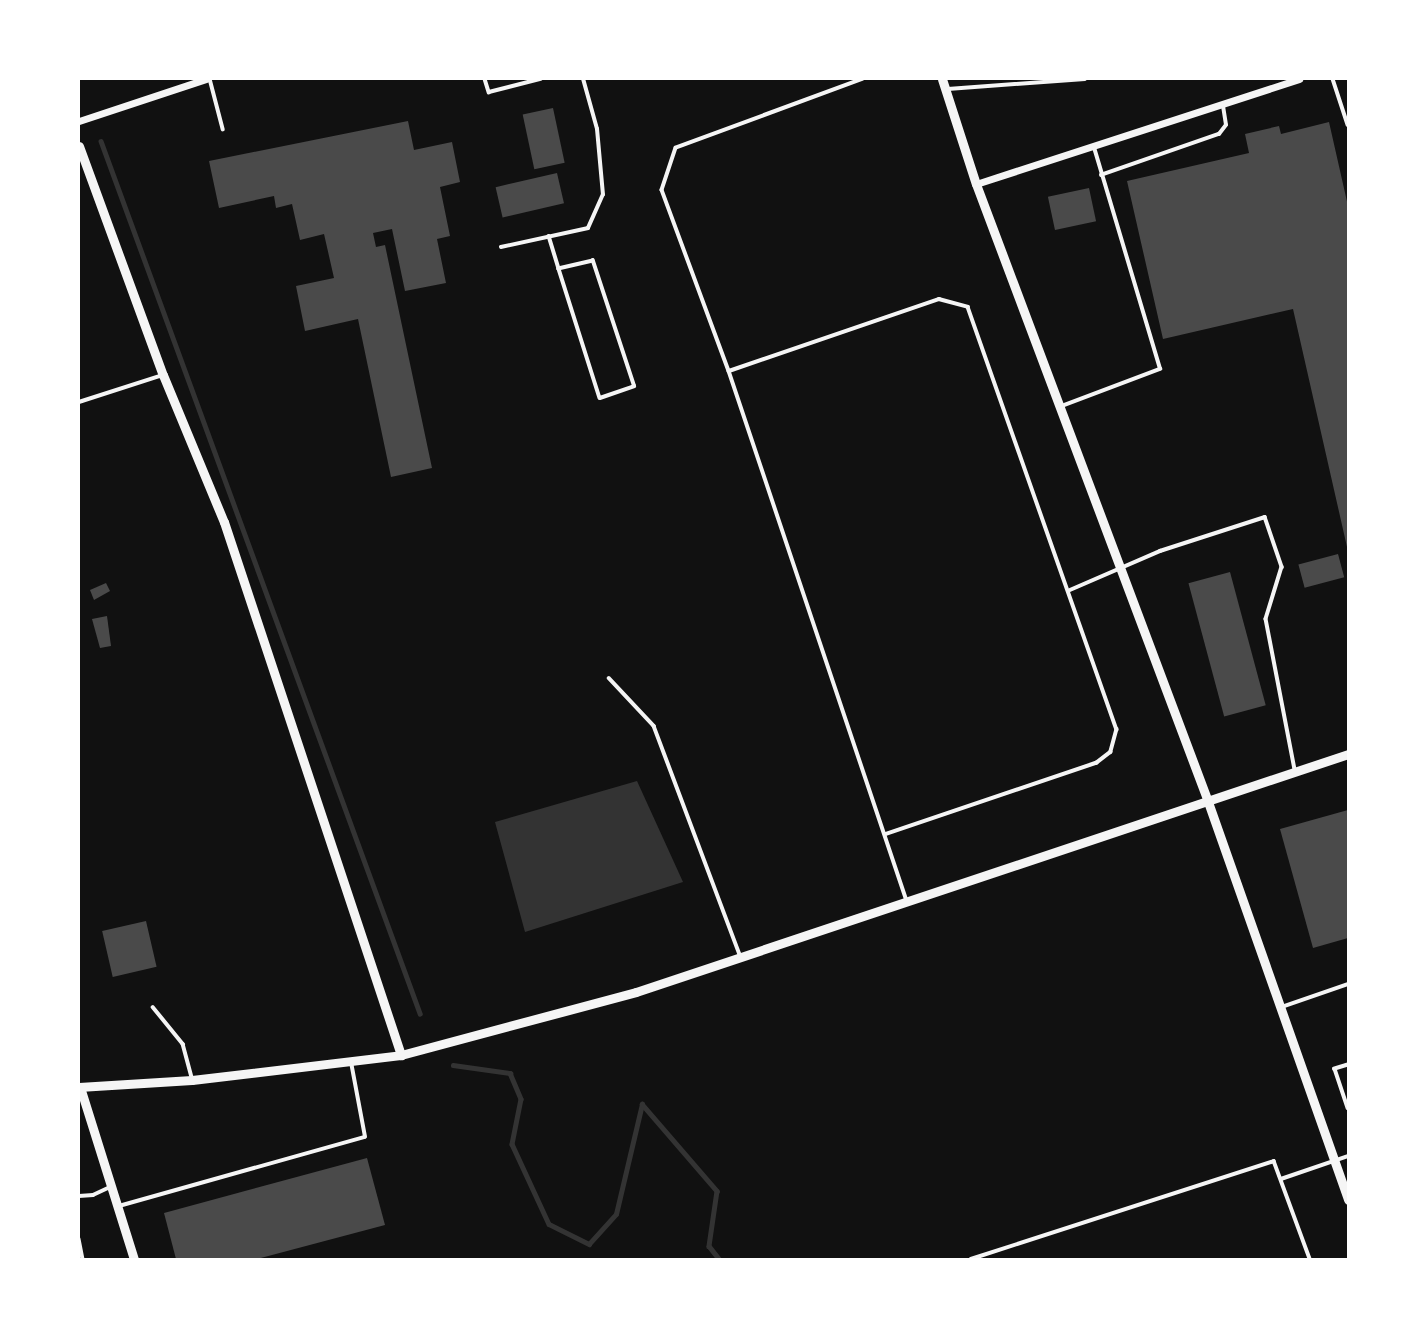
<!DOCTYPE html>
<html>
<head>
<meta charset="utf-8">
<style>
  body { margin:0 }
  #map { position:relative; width:1427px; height:1338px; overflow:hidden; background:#111; font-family:"Work Sans",sans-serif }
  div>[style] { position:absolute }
  .water>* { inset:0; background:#333 }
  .stream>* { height:4.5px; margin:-2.25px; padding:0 2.25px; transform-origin:2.25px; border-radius:2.25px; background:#333 }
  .building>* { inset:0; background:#4a4a4a; transform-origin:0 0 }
  .service>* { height:3.5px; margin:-1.75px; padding:0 1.75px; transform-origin:1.75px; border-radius:1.75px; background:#f5f5f5 }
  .minor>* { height:7px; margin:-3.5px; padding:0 3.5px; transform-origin:3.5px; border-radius:3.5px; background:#f5f5f5 }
  .tertiary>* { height:9px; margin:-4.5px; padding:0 4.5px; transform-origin:4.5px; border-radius:4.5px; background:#f5f5f5 }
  span { translate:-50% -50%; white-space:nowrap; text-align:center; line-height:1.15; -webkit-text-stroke:7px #fff; paint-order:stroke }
  .frame { position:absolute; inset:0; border:80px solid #fff; pointer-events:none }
</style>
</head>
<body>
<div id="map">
  <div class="water">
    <div style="clip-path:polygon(637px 781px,683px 882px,525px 932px,495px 822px)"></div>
  </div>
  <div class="stream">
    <div style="left:101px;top:141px;width:929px;rotate:69.91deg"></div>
    <div style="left:453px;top:1065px;width:58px;rotate:8deg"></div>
    <div style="left:510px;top:1073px;width:28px;rotate:67deg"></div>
    <div style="left:521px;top:1099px;width:46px;rotate:101.3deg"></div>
    <div style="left:512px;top:1144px;width:88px;rotate:65.2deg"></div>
    <div style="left:549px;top:1224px;width:45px;rotate:26.6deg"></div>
    <div style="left:589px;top:1244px;width:40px;rotate:-48deg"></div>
    <div style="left:616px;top:1214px;width:113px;rotate:-76.7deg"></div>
    <div style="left:642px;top:1104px;width:115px;rotate:49.2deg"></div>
    <div style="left:717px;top:1191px;width:56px;rotate:98.3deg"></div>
    <div style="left:709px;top:1246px;width:16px;rotate:52deg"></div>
  </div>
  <div class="building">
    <div style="left:553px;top:108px;width:56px;height:31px;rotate:78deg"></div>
    <div style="clip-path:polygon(408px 121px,414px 150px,452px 142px,460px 182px,440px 187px,450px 236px,437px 239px,446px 283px,405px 291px,392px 229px,373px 233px,376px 247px,385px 245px,432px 468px,391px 477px,358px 319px,305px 331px,296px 286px,334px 278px,324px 234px,300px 240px,292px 204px,276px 208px,274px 196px,219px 208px,209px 161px)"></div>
    <div style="clip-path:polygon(1329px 122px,1348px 206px,1347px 547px,1293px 309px,1163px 339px,1127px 181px,1249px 153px,1245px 134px,1279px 126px,1281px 134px)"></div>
    <div style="left:557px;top:173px;width:31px;height:63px;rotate:77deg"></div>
    <div style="left:1089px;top:188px;width:34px;height:42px;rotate:78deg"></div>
    <div style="left:1338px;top:554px;width:24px;height:41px;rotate:75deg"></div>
    <div style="left:1230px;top:572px;width:138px;height:43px;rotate:75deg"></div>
    <div style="clip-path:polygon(106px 583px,110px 591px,94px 600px,90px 590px)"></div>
    <div style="clip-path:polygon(107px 616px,111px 646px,100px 648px,92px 619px)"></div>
    <div style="clip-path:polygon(1348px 810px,1348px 938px,1313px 948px,1280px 829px)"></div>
    <div style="left:146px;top:921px;width:47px;height:45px;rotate:77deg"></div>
    <div style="clip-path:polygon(367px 1158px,385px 1225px,257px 1259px,176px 1259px,164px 1213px)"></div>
  </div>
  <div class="service">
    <div style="left:210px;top:79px;width:52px;rotate:75.4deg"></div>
    <div style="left:485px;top:79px;width:14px;rotate:73deg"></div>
    <div style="left:489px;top:92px;width:53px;rotate:-14.3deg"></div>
    <div style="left:863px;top:79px;width:199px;rotate:159.7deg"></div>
    <div style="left:676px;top:148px;width:44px;rotate:108.4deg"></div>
    <div style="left:662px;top:190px;width:193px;rotate:69.7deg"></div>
    <div style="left:729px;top:371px;width:559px;rotate:71.44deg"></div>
    <div style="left:1333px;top:79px;width:48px;rotate:71.9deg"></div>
    <div style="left:948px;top:89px;width:137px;rotate:-4.2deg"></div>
    <div style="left:1101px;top:175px;width:125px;rotate:-19.2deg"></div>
    <div style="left:1219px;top:134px;width:11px;rotate:-52deg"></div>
    <div style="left:1226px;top:125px;width:19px;rotate:-99deg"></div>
    <div style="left:549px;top:236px;width:34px;rotate:73deg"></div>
    <div style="left:559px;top:269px;width:135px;rotate:72.4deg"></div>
    <div style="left:600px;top:398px;width:36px;rotate:-19deg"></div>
    <div style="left:634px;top:386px;width:132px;rotate:-108.2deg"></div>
    <div style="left:593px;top:261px;width:35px;rotate:167deg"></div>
    <div style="left:501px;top:247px;width:89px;rotate:-12.3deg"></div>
    <div style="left:588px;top:228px;width:36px;rotate:-66deg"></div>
    <div style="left:603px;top:195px;width:66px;rotate:-95.2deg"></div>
    <div style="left:597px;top:129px;width:52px;rotate:-105.6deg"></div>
    <div style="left:729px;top:371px;width:222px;rotate:-18.9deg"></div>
    <div style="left:939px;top:299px;width:30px;rotate:15deg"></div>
    <div style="left:968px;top:307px;width:448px;rotate:70.6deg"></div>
    <div style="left:1117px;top:729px;width:24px;rotate:105deg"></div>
    <div style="left:1111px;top:752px;width:18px;rotate:142deg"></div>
    <div style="left:1097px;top:763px;width:222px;rotate:161.3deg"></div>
    <div style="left:79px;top:402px;width:88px;rotate:-17.8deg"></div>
    <div style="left:1062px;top:406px;width:105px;rotate:-20.7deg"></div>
    <div style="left:1160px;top:369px;width:231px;rotate:-106.6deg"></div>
    <div style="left:1070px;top:590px;width:98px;rotate:-23.4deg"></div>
    <div style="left:1160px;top:551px;width:110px;rotate:-17.9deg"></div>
    <div style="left:1265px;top:517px;width:53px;rotate:71.2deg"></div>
    <div style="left:1282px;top:567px;width:54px;rotate:107.1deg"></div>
    <div style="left:1266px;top:619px;width:153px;rotate:79.1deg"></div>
    <div style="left:609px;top:678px;width:66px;rotate:46.8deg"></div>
    <div style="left:654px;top:726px;width:245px;rotate:69.4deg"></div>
    <div style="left:153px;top:1007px;width:48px;rotate:51deg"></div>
    <div style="left:183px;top:1044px;width:35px;rotate:75deg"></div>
    <div style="left:1282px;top:1007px;width:70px;rotate:-19.2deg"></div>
    <div style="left:1348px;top:1065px;width:14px;rotate:163deg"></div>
    <div style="left:1335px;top:1069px;width:41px;rotate:71.6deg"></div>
    <div style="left:1281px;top:1179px;width:71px;rotate:-18.9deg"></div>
    <div style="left:79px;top:1196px;width:14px;rotate:-4deg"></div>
    <div style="left:93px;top:1195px;width:19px;rotate:-25deg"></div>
    <div style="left:119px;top:1206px;width:255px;rotate:-15.7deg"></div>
    <div style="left:365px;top:1137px;width:76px;rotate:-100.6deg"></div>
    <div style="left:79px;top:1239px;width:20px;rotate:79deg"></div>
    <div style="left:971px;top:1259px;width:318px;rotate:-17.9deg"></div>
    <div style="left:1274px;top:1161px;width:104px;rotate:69.8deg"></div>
  </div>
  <div class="minor">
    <div style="left:79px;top:121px;width:134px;rotate:-18.3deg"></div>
    <div style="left:976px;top:184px;width:340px;rotate:-18deg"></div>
  </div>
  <div class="tertiary">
    <div style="left:942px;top:79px;width:110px;rotate:72.1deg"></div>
    <div style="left:976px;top:184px;width:657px;rotate:69.41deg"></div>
    <div style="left:1207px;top:799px;width:425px;rotate:70.6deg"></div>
    <div style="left:79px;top:146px;width:244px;rotate:69.9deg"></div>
    <div style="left:163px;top:375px;width:159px;rotate:67.5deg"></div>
    <div style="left:224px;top:522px;width:562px;rotate:71.63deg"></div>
    <div style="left:79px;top:1087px;width:113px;rotate:-3.5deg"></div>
    <div style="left:192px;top:1080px;width:210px;rotate:-6.8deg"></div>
    <div style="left:401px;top:1055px;width:243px;rotate:-15deg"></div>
    <div style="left:636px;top:992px;width:751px;rotate:-18.48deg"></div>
    <div style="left:80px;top:1087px;width:180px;rotate:72.6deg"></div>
  </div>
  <div class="frame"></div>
</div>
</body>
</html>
